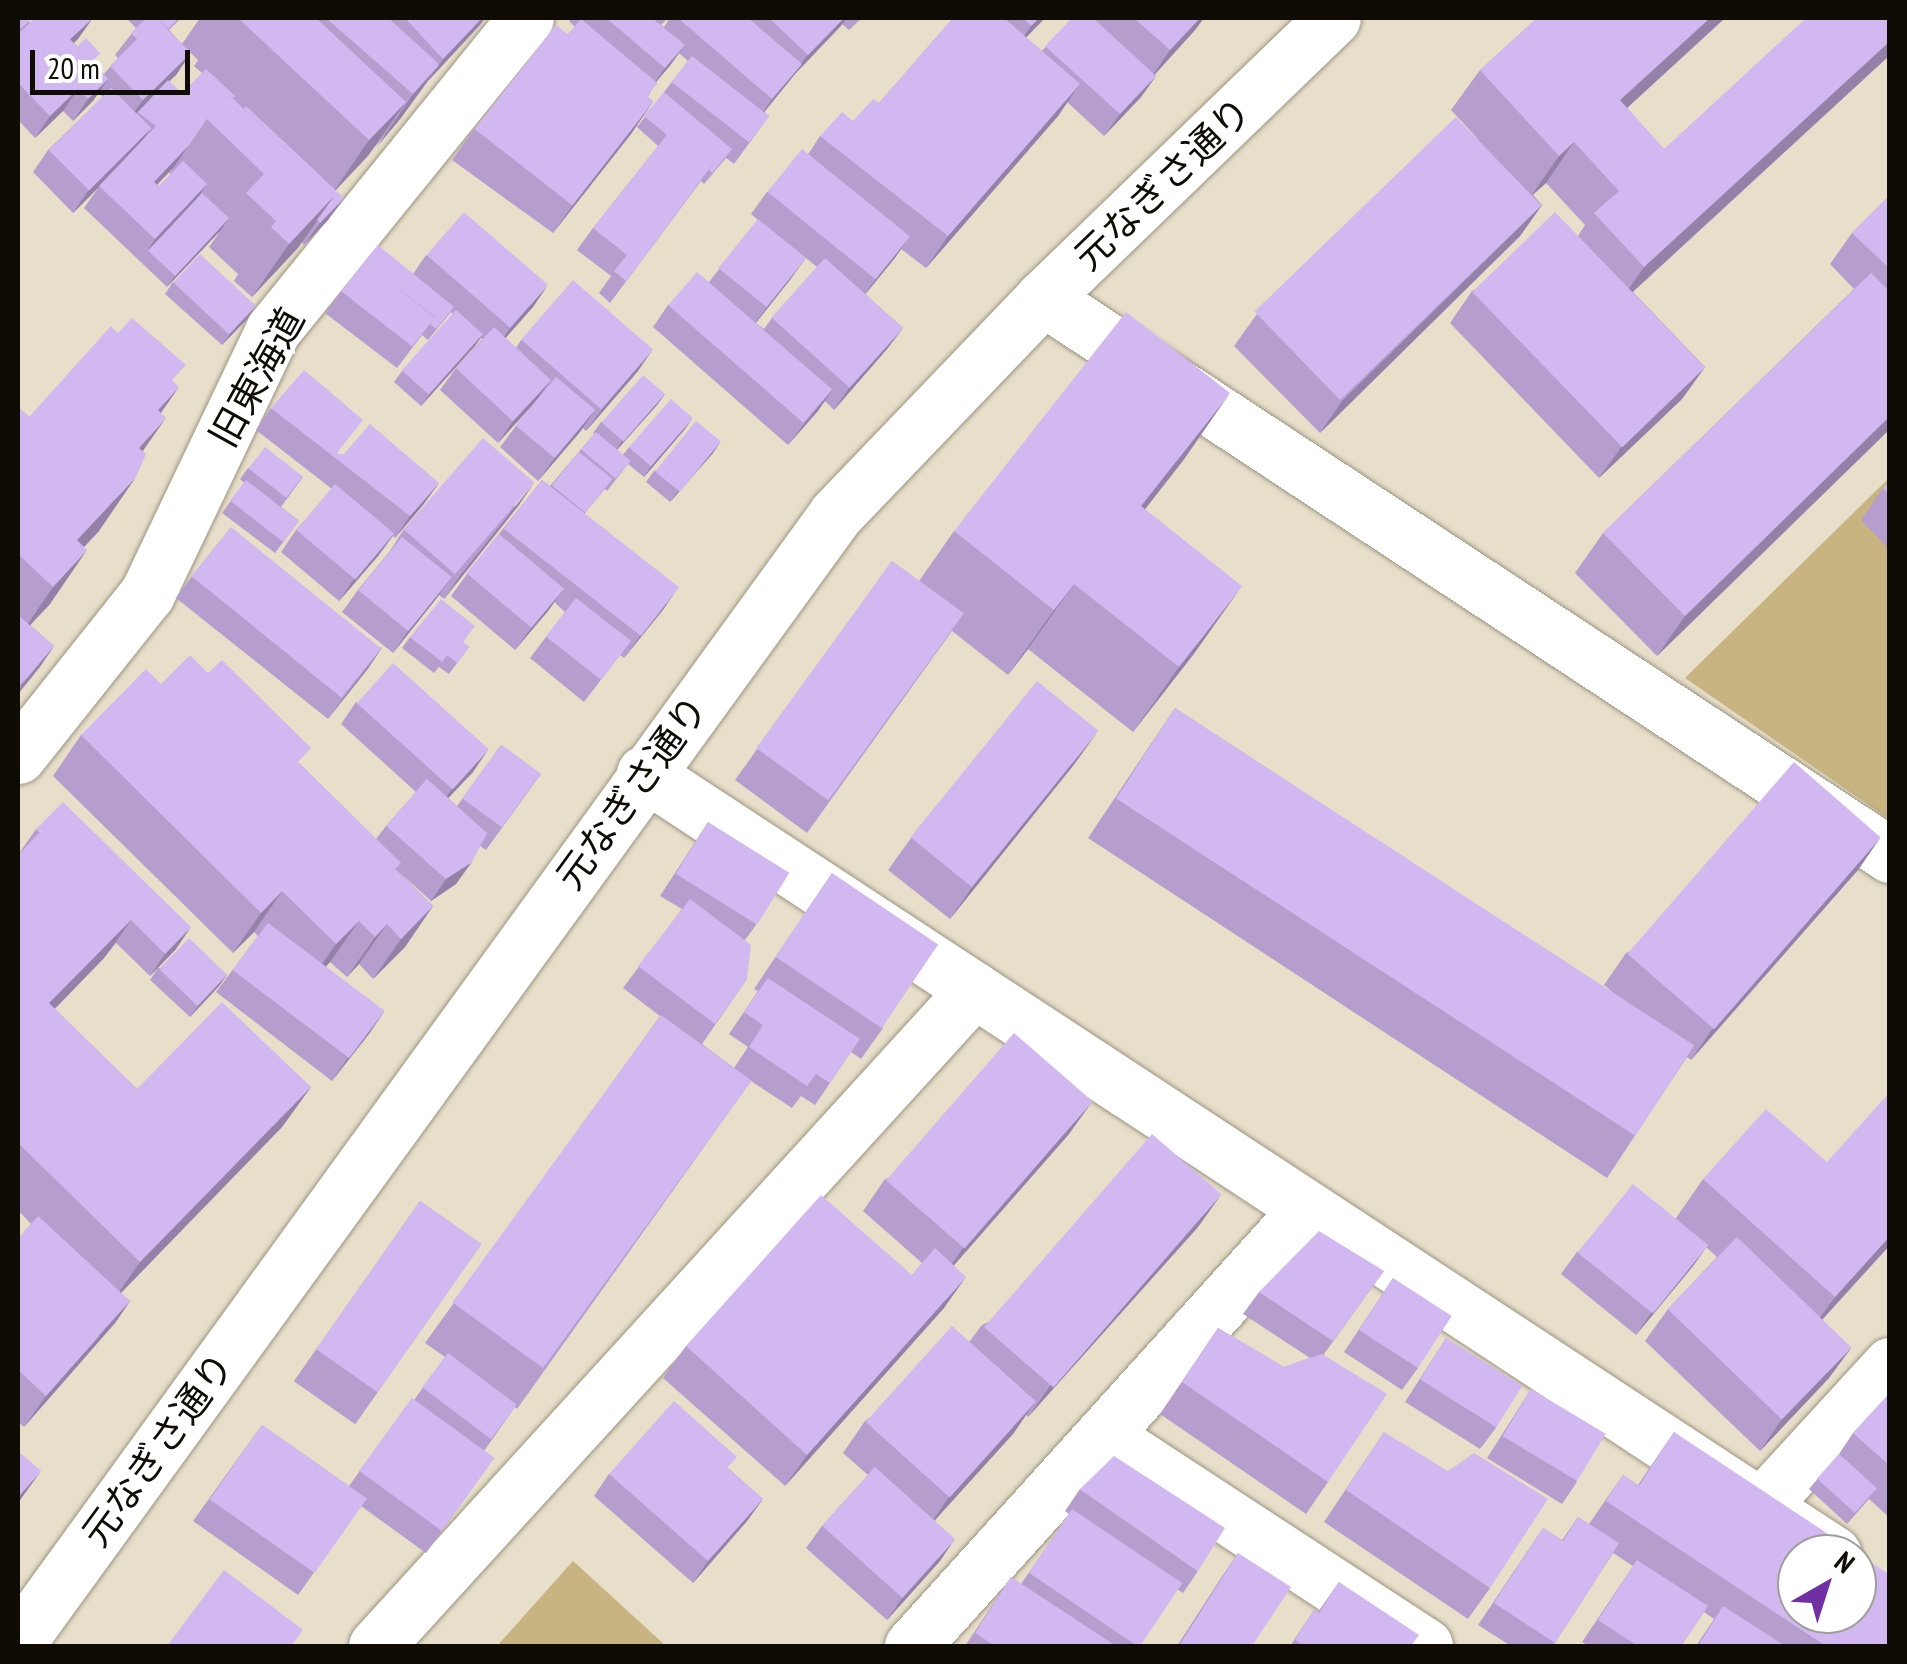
<!DOCTYPE html>
<html>
<head>
<meta charset="utf-8">
<style>
  body { margin:0 }
  #map { position:relative; width:1907px; height:1664px; overflow:hidden; background:#e7dfca; font-family:"PT Sans Narrow","Noto Sans JP",sans-serif }
  div>[style] { position:absolute }
  .green>* { inset:0; background:#c8b480 }
  .roads { filter:drop-shadow(0 0 2px #9c9480) drop-shadow(0 0 2px #9c9480) }
  .minor>* { height:55px; margin:-27.5px; padding:0 27.5px; transform-origin:27.5px; border-radius:27.5px; background:#fff }
  .wall>* { inset:0; background:#b59ece; transform-origin:0 0 }
  .shaded-wall>* { inset:0; background:#9381a8 }
  .building>* { inset:0; background:#d2b8f0; transform-origin:0 0 }
  span { translate:-50% -50%; white-space:nowrap; text-align:center; line-height:1.15; -webkit-text-stroke:8px #fff; paint-order:stroke }
  .street-label { font-size:38px; color:#0f0c05 }
  .frame { position:absolute; inset:0; border:20px solid #0f0c05; pointer-events:none }
  .north { position:absolute; left:1777px; top:1534px; width:100px; height:100px; box-sizing:border-box; background:#fff; border:2px solid #9f9e9b; border-radius:50%; rotate:39deg; font-size:28px; font-weight:700; line-height:40px; text-align:center; color:#0f0c05 }
  .north::after { content:''; display:block; margin:auto; width:35px; height:45px; background:#712fa4; clip-path:polygon(50% 0,100% 100%,50% 72%,0 100%) }
  .scale { position:absolute; left:30px; top:50px; width:160px; height:45px; box-sizing:border-box; border:5px solid #0f0c05; border-top:0; padding-left:12px; font-size:30px; line-height:35px; white-space:nowrap; color:#0f0c05; -webkit-text-stroke:8px #fff; paint-order:stroke }
</style>
</head>
<body>
<div id="map">
  <div class="green">
    <div style="clip-path:polygon(1889px 478px,1889px 819px,1685px 678px)"></div>
    <div style="clip-path:polygon(573px 1561px,666px 1646px,497px 1646px)"></div>
  </div>
  <div class="roads">
    <div class="minor">
      <div style="left:1043px;top:298px;width:1014px;rotate:33.33deg"></div>
      <div style="left:18px;top:756px;width:207px;rotate:-51.5deg"></div>
      <div style="left:147px;top:594px;width:293px;rotate:-64.5deg"></div>
      <div style="left:273px;top:330px;width:402px;rotate:-51deg"></div>
      <div style="left:644px;top:773px;width:1423px;rotate:33.28deg"></div>
      <div style="left:1103px;top:1435px;width:385px;rotate:33.2deg"></div>
      <div style="left:1760px;top:1507px;width:193px;rotate:-47.5deg"></div>
      <div style="left:18px;top:1642px;width:1393px;rotate:-54.05deg"></div>
      <div style="left:836px;top:514px;width:299px;rotate:-46.2deg"></div>
      <div style="left:1043px;top:298px;width:403px;rotate:-44deg"></div>
      <div style="left:376px;top:1646px;width:888px;rotate:-47.65deg"></div>
      <div style="left:912px;top:1646px;width:589px;rotate:-47.89deg"></div>
    </div>
  </div>
  <div class="wall">
    <div style="clip-path:polygon(evenodd,18px 18px,78px 39px,74px 43px,104px 74px,118px 58px,115px 55px,136px 28px,126px 18px,181px 18px,169px 30px,182px 44px,200px 18px,485px 18px,479px 26px,428px 81px,401px 118px,335px 190px,328px 220px,304px 245px,302px 242px,252px 297px,234px 281px,238px 274px,209px 247px,221px 230px,167px 287px,84px 208px,99px 187px,73px 213px,33px 172px,48px 150px,103px 97px,99px 93px,73px 121px,63px 111px,35px 138px,18px 120px,18px 18px,191px 53px,198px 60px,194px 66px,202px 73px,182px 94px,169px 81px,176px 75px,191px 53px,18px 18px,174px 167px,169px 173px,171px 174px,159px 186px,157px 184px,174px 167px)"></div>
    <div style="clip-path:polygon(572px 18px,668px 18px,661px 25px,664px 27px,670px 18px,862px 18px,849px 30px,842px 24px,795px 74px,764px 112px,769px 116px,734px 164px,726px 158px,704px 184px,701px 181px,610px 303px,599px 293px,611px 276px,577px 250px,593px 228px,658px 146px,637px 127px,688px 61px,679px 53px,657px 81px,647px 98px,653px 102px,631px 134px,553px 233px,452px 160px,474px 129px,575px 27px,569px 21px)"></div>
    <div style="clip-path:polygon(evenodd,953px 18px,1045px 18px,1026px 37px,1042px 51px,1072px 18px,1204px 18px,1195px 30px,1155px 74px,1156px 76px,1141px 97px,1104px 136px,1067px 102px,1058px 116px,926px 268px,901px 249px,865px 294px,903px 328px,887px 349px,834px 410px,825px 401px,788px 445px,653px 327px,668px 305px,709px 282px,758px 220px,751px 214px,767px 192px,809px 153px,820px 136px,853px 121px,879px 103px,953px 18px,806px 258px,817px 267px,772px 318px,764px 329px,756px 323px,806px 258px)"></div>
    <div style="clip-path:polygon(1537px 18px,1725px 18px,1627px 108px,1664px 149px,1890px 18px,1890px 55px,1633px 292px,1705px 367px,1682px 399px,1599px 478px,1450px 323px,1472px 291px,1578px 236px,1585px 225px,1546px 183px,1533px 195px,1542px 205px,1520px 236px,1320px 433px,1234px 346px,1257px 314px,1477px 138px,1451px 110px,1480px 70px)"></div>
    <div style="clip-path:polygon(1890px 195px,1890px 429px,1657px 656px,1575px 573px,1603px 533px,1854px 289px,1830px 264px,1852px 233px)"></div>
    <div style="clip-path:polygon(426px 255px,533px 307px,505px 338px,516px 348px,521px 340px,638px 371px,586px 431px,583px 428px,538px 481px,500px 447px,528px 410px,498px 443px,440px 390px,456px 368px,482px 339px,481px 338px,421px 406px,394px 382px,402px 371px,453px 314px,451px 312px,428px 340px,422px 335px,397px 368px,325px 313px,341px 291px,413px 274px)"></div>
    <div style="clip-path:polygon(173px 282px,248px 318px,222px 345px,165px 294px)"></div>
    <div style="clip-path:polygon(174px 382px,143px 451px,99px 531px,84px 547px,50px 604px,30px 625px,54px 646px,39px 668px,18px 694px,18px 407px,29px 417px)"></div>
    <div style="clip-path:polygon(665px 394px,657px 405px,617px 450px,623px 455px,629px 447px,685px 429px,644px 477px,628px 464px,607px 491px,605px 489px,584px 514px,678px 588px,624px 658px,620px 655px,584px 702px,530px 658px,565px 612px,554px 602px,515px 650px,451px 596px,467px 574px,542px 480px,550px 486px,594px 434px,593px 433px,601px 422px)"></div>
    <div style="clip-path:polygon(271px 408px,338px 454px,439px 483px,423px 505px,395px 538px,393px 536px,378px 556px,339px 601px,281px 552px,296px 530px,332px 489px,256px 430px)"></div>
    <div style="clip-path:polygon(713px 453px,670px 502px,646px 482px,654px 471px)"></div>
    <div style="clip-path:polygon(1185px 458px,1145px 509px,1196px 651px,1133px 732px,1028px 649px,1008px 675px,952px 631px,807px 833px,735px 780px,892px 561px,919px 581px,954px 531px)"></div>
    <div style="clip-path:polygon(248px 468px,303px 477px,281px 507px,299px 521px,275px 553px,222px 513px,244px 483px,240px 479px)"></div>
    <div style="clip-path:polygon(1890px 482px,1890px 550px,1861px 520px,1883px 488px)"></div>
    <div style="clip-path:polygon(519px 505px,444px 599px,439px 595px,393px 653px,342px 612px,358px 590px,390px 551px,404px 529px)"></div>
    <div style="clip-path:polygon(192px 576px,382px 648px,328px 719px,176px 598px)"></div>
    <div style="clip-path:polygon(410px 637px,463px 642px,469px 647px,449px 674px,439px 667px,434px 673px,402px 648px)"></div>
    <div style="clip-path:polygon(161px 684px,300px 764px,376px 839px,386px 826px,416px 792px,341px 724px,356px 702px,473px 772px,448px 798px,457px 806px,501px 745px,541px 774px,486px 850px,480px 846px,456px 884px,431px 901px,398px 871px,433px 906px,405px 947px,373px 979px,359px 964px,347px 977px,330px 962px,326px 967px,384px 1012px,332px 1081px,216px 992px,258px 936px,254px 932px,233px 953px,53px 776px,81px 735px)"></div>
    <div style="clip-path:polygon(1175px 708px,1623px 1001px,1604px 985px,1626px 953px,1880px 838px,1858px 870px,1691px 1060px,1687px 1057px,1607px 1178px,1088px 838px)"></div>
    <div style="clip-path:polygon(1076px 762px,950px 919px,888px 870px,911px 838px)"></div>
    <div style="clip-path:polygon(708px 822px,756px 925px,745px 940px,747px 979px,702px 1044px,734px 1068px,748px 1047px,729px 1034px,758px 991px,754px 989px,832px 873px,883px 1028px,861px 1059px,851px 1052px,815px 1105px,801px 1096px,792px 1108px,751px 1081px,517px 1409px,515px 1407px,484px 1451px,494px 1458px,426px 1553px,361px 1506px,298px 1595px,193px 1521px,262px 1425px,349px 1486px,412px 1398px,414px 1400px,445px 1357px,425px 1343px,660px 1016px,623px 988px,682px 909px,660px 896px)"></div>
    <div style="clip-path:polygon(36px 829px,176px 949px,150px 976px,116px 943px,104px 958px,55px 1009px,137px 1089px,311px 1087px,282px 1127px,121px 1293px,130px 1301px,115px 1323px,24px 1427px,18px 1422px,18px 1239px,31px 1224px,18px 1210px,18px 855px)"></div>
    <div style="clip-path:polygon(158px 968px,227px 975px,219px 986px,190px 1017px,150px 980px)"></div>
    <div style="clip-path:polygon(1069px 1134px,954px 1265px,944px 1308px,785px 1486px,663px 1378px,686px 1346px,912px 1275px,922px 1263px,863px 1211px,885px 1179px)"></div>
    <div style="clip-path:polygon(1703px 1179px,1890px 1245px,1823px 1319px,1829px 1378px,1760px 1451px,1645px 1341px,1668px 1309px,1717px 1257px,1706px 1247px,1693px 1266px,1636px 1335px,1561px 1274px,1577px 1252px,1676px 1218px)"></div>
    <div style="left:420px;top:1201px;width:75px;height:220px;rotate:35deg"></div>
    <div style="clip-path:polygon(1198px 1227px,1028px 1417px,1026px 1415px,1013px 1434px,934px 1520px,940px 1561px,887px 1620px,806px 1548px,822px 1526px,868px 1475px,843px 1453px,865px 1421px,969px 1342px,982px 1325px)"></div>
    <div style="clip-path:polygon(1384px 1271px,1324px 1354px,1328px 1482px,1306px 1514px,1160px 1414px,1218px 1328px,1284px 1367px,1310px 1358px,1243px 1314px,1259px 1292px)"></div>
    <div style="clip-path:polygon(1393px 1278px,1418px 1368px,1402px 1390px,1344px 1352px)"></div>
    <div style="clip-path:polygon(1446px 1338px,1496px 1428px,1480px 1449px,1405px 1402px)"></div>
    <div style="clip-path:polygon(1531px 1389px,1577px 1482px,1562px 1504px,1487px 1458px)"></div>
    <div style="clip-path:polygon(1890px 1393px,1890px 1518px,1869px 1499px,1847px 1524px,1809px 1489px,1839px 1454px,1853px 1433px)"></div>
    <div style="clip-path:polygon(1384px 1432px,1490px 1588px,1468px 1619px,1324px 1522px)"></div>
    <div style="clip-path:polygon(1674px 1432px,1890px 1646px,1696px 1646px,1714px 1619px,1704px 1612px,1681px 1646px,1589px 1646px,1582px 1642px,1633px 1566px,1613px 1553px,1553px 1646px,1511px 1646px,1478px 1625px,1543px 1528px,1562px 1540px,1578px 1517px,1589px 1524px,1623px 1475px,1638px 1485px)"></div>
    <div style="clip-path:polygon(729px 1469px,763px 1499px,747px 1521px,693px 1583px,594px 1496px,609px 1474px)"></div>
    <div style="clip-path:polygon(1080px 1489px,1198px 1571px,1183px 1593px,1177px 1589px,1139px 1646px,965px 1646px,1011px 1577px,1021px 1584px,1069px 1514px,1065px 1511px)"></div>
    <div style="clip-path:polygon(1238px 1553px,1252px 1646px,1177px 1646px,1223px 1575px)"></div>
    <div style="clip-path:polygon(1339px 1582px,1411px 1646px,1290px 1646px,1314px 1610px,1318px 1612px)"></div>
  </div>
  <div class="shaded-wall">
    <div style="clip-path:polygon(93px 18px,78px 39px,55px 61px,70px 39px)"></div>
    <div style="clip-path:polygon(482px 18px,485px 18px,479px 26px,428px 81px,443px 59px)"></div>
    <div style="clip-path:polygon(844px 18px,847px 18px,840px 27px,795px 74px,757px 121px,772px 99px,808px 55px)"></div>
    <div style="clip-path:polygon(1039px 18px,1045px 18px,1016px 48px,1031px 26px)"></div>
    <div style="clip-path:polygon(1200px 18px,1204px 18px,1195px 30px,1148px 82px,1170px 50px)"></div>
    <div style="clip-path:polygon(1710px 18px,1725px 18px,1591px 141px,1620px 100px)"></div>
    <div style="clip-path:polygon(1890px 41px,1890px 55px,1616px 307px,1644px 267px)"></div>
    <div style="clip-path:polygon(685px 45px,669px 67px,649px 90px,665px 68px)"></div>
    <div style="clip-path:polygon(191px 53px,176px 75px,127px 122px,143px 100px)"></div>
    <div style="clip-path:polygon(439px 65px,401px 118px,376px 148px,413px 94px)"></div>
    <div style="clip-path:polygon(1156px 76px,1141px 97px,1104px 136px,1120px 114px)"></div>
    <div style="clip-path:polygon(108px 79px,93px 101px,73px 121px,88px 99px)"></div>
    <div style="clip-path:polygon(1080px 84px,1058px 116px,926px 268px,948px 236px)"></div>
    <div style="clip-path:polygon(78px 89px,63px 111px,35px 138px,50px 116px)"></div>
    <div style="clip-path:polygon(406px 102px,368px 156px,332px 194px,369px 140px)"></div>
    <div style="clip-path:polygon(653px 102px,631px 134px,553px 233px,575px 202px)"></div>
    <div style="clip-path:polygon(151px 128px,136px 150px,73px 213px,88px 191px)"></div>
    <div style="clip-path:polygon(1574px 142px,1546px 183px,1531px 196px,1559px 156px)"></div>
    <div style="clip-path:polygon(189px 145px,174px 167px,139px 204px,154px 182px)"></div>
    <div style="clip-path:polygon(207px 184px,192px 206px,148px 250px,155px 239px)"></div>
    <div style="clip-path:polygon(335px 195px,298px 248px,252px 297px,289px 244px)"></div>
    <div style="clip-path:polygon(344px 198px,328px 220px,304px 245px,320px 223px)"></div>
    <div style="clip-path:polygon(1542px 205px,1520px 236px,1320px 433px,1342px 401px)"></div>
    <div style="clip-path:polygon(229px 218px,221px 230px,167px 287px,175px 276px)"></div>
    <div style="clip-path:polygon(910px 236px,895px 258px,859px 302px,875px 280px)"></div>
    <div style="clip-path:polygon(806px 258px,790px 280px,751px 329px,767px 307px)"></div>
    <div style="clip-path:polygon(548px 285px,533px 307px,495px 350px,510px 328px)"></div>
    <div style="clip-path:polygon(256px 306px,248px 318px,222px 345px,230px 334px)"></div>
    <div style="clip-path:polygon(903px 328px,887px 349px,834px 410px,849px 388px)"></div>
    <div style="clip-path:polygon(483px 334px,475px 346px,421px 406px,429px 395px)"></div>
    <div style="clip-path:polygon(653px 349px,638px 371px,586px 431px,602px 409px)"></div>
    <div style="clip-path:polygon(1705px 367px,1682px 399px,1599px 478px,1622px 446px)"></div>
    <div style="clip-path:polygon(551px 380px,535px 402px,498px 443px,513px 421px)"></div>
    <div style="clip-path:polygon(179px 387px,142px 440px,158px 410px)"></div>
    <div style="clip-path:polygon(833px 389px,818px 411px,788px 445px,804px 424px)"></div>
    <div style="clip-path:polygon(1230px 393px,1185px 458px,1096px 572px,1141px 506px)"></div>
    <div style="clip-path:polygon(665px 394px,657px 405px,614px 453px,622px 441px)"></div>
    <div style="clip-path:polygon(595px 410px,580px 432px,538px 481px,554px 459px)"></div>
    <div style="clip-path:polygon(1890px 416px,1890px 429px,1657px 656px,1685px 616px)"></div>
    <div style="clip-path:polygon(166px 418px,128px 472px,139px 448px)"></div>
    <div style="clip-path:polygon(693px 418px,685px 429px,644px 477px,651px 466px)"></div>
    <div style="clip-path:polygon(721px 441px,713px 453px,670px 502px,678px 491px)"></div>
    <div style="clip-path:polygon(136px 477px,99px 531px,49px 584px,77px 540px)"></div>
    <div style="clip-path:polygon(439px 483px,423px 505px,395px 538px,410px 516px)"></div>
    <div style="clip-path:polygon(534px 483px,519px 505px,444px 599px,459px 577px)"></div>
    <div style="clip-path:polygon(394px 534px,378px 556px,339px 601px,354px 579px)"></div>
    <div style="clip-path:polygon(87px 550px,50px 604px,18px 638px,53px 587px)"></div>
    <div style="clip-path:polygon(452px 577px,436px 599px,393px 653px,408px 631px)"></div>
    <div style="clip-path:polygon(1074px 584px,1028px 649px,1008px 675px,1054px 610px)"></div>
    <div style="clip-path:polygon(1242px 586px,1196px 651px,1133px 732px,1179px 667px)"></div>
    <div style="clip-path:polygon(564px 588px,549px 610px,515px 650px,531px 628px)"></div>
    <div style="clip-path:polygon(678px 588px,663px 610px,624px 658px,640px 636px)"></div>
    <div style="clip-path:polygon(54px 646px,39px 668px,18px 694px,22px 684px)"></div>
    <div style="clip-path:polygon(382px 648px,367px 670px,328px 719px,344px 697px)"></div>
    <div style="clip-path:polygon(1098px 731px,1076px 762px,950px 919px,972px 887px)"></div>
    <div style="clip-path:polygon(488px 750px,473px 772px,436px 811px,452px 789px)"></div>
    <div style="clip-path:polygon(1880px 838px,1858px 870px,1691px 1060px,1713px 1028px)"></div>
    <div style="clip-path:polygon(472px 862px,456px 884px,431px 901px,446px 879px)"></div>
    <div style="clip-path:polygon(282px 891px,254px 932px,233px 953px,261px 913px)"></div>
    <div style="clip-path:polygon(433px 906px,405px 947px,373px 979px,401px 939px)"></div>
    <div style="clip-path:polygon(133px 918px,104px 958px,21px 1043px,49px 1003px)"></div>
    <div style="clip-path:polygon(359px 921px,330px 962px,308px 984px,336px 944px)"></div>
    <div style="clip-path:polygon(387px 924px,359px 964px,347px 977px,375px 937px)"></div>
    <div style="clip-path:polygon(191px 927px,176px 949px,150px 976px,165px 954px)"></div>
    <div style="clip-path:polygon(227px 975px,219px 986px,190px 1017px,198px 1006px)"></div>
    <div style="clip-path:polygon(384px 1012px,369px 1034px,332px 1081px,347px 1059px)"></div>
    <div style="clip-path:polygon(311px 1087px,282px 1127px,112px 1302px,140px 1262px)"></div>
    <div style="clip-path:polygon(1092px 1102px,1069px 1134px,941px 1280px,963px 1248px)"></div>
    <div style="clip-path:polygon(1221px 1195px,1198px 1227px,1028px 1417px,1050px 1386px)"></div>
    <div style="clip-path:polygon(1890px 1236px,1890px 1245px,1806px 1337px,1835px 1297px)"></div>
    <div style="clip-path:polygon(1708px 1245px,1693px 1266px,1636px 1335px,1651px 1313px)"></div>
    <div style="clip-path:polygon(966px 1277px,944px 1308px,785px 1486px,807px 1455px)"></div>
    <div style="clip-path:polygon(130px 1301px,115px 1323px,24px 1427px,46px 1396px)"></div>
    <div style="clip-path:polygon(1852px 1347px,1829px 1378px,1760px 1451px,1782px 1419px)"></div>
    <div style="clip-path:polygon(1035px 1402px,1013px 1434px,927px 1529px,949px 1497px)"></div>
    <div style="clip-path:polygon(41px 1471px,18px 1503px,18px 1504px,18px 1497px)"></div>
    <div style="clip-path:polygon(763px 1499px,747px 1521px,693px 1583px,708px 1561px)"></div>
    <div style="clip-path:polygon(955px 1539px,940px 1561px,887px 1620px,902px 1598px)"></div>
  </div>
  <div class="building">
    <div style="clip-path:polygon(18px 18px,33px 18px,18px 31px)"></div>
    <div style="clip-path:polygon(35px 18px,93px 18px,70px 39px,108px 79px,88px 99px,78px 89px,50px 116px,18px 83px,18px 72px,20px 70px,18px 67px,18px 34px)"></div>
    <div style="clip-path:polygon(146px 18px,156px 18px,191px 53px,143px 100px,110px 66px,137px 39px,131px 33px)"></div>
    <div style="clip-path:polygon(156px 18px,179px 18px,168px 29px)"></div>
    <div style="clip-path:polygon(238px 18px,316px 18px,406px 102px,369px 140px)"></div>
    <div style="clip-path:polygon(326px 18px,384px 18px,439px 65px,413px 94px)"></div>
    <div style="clip-path:polygon(384px 18px,388px 18px,438px 63px,437px 64px)"></div>
    <div style="clip-path:polygon(405px 18px,482px 18px,443px 59px)"></div>
    <div style="clip-path:polygon(606px 18px,652px 18px,685px 45px,665px 68px)"></div>
    <div style="clip-path:polygon(678px 18px,748px 18px,802px 64px,772px 99px)"></div>
    <div style="clip-path:polygon(769px 18px,844px 18px,808px 55px)"></div>
    <div style="clip-path:polygon(953px 18px,1004px 18px,1080px 84px,948px 236px,820px 136px,842px 112px,853px 121px,873px 99px,879px 103px)"></div>
    <div style="clip-path:polygon(1023px 18px,1039px 18px,1031px 26px)"></div>
    <div style="clip-path:polygon(1072px 18px,1093px 18px,1156px 76px,1120px 114px,1045px 46px)"></div>
    <div style="clip-path:polygon(1134px 18px,1200px 18px,1170px 50px)"></div>
    <div style="clip-path:polygon(1537px 18px,1710px 18px,1620px 100px,1664px 149px,1806px 18px,1890px 18px,1890px 41px,1644px 267px,1594px 213px,1619px 191px,1574px 142px,1559px 156px,1480px 70px)"></div>
    <div style="left:581px;top:19px;width:100px;height:21px;rotate:40deg"></div>
    <div style="left:556px;top:25px;width:124px;height:132px;rotate:38deg"></div>
    <div style="left:86px;top:38px;width:21px;height:12px;rotate:47deg"></div>
    <div style="left:692px;top:56px;width:98px;height:33px;rotate:38deg"></div>
    <div style="clip-path:polygon(206px 69px,235px 96px,233px 98px,229px 95px,207px 119px,189px 145px,154px 182px,159px 186px,183px 161px,207px 184px,155px 239px,99px 186px,156px 126px,138px 112px,168px 80px,182px 94px)"></div>
    <div style="left:111px;top:88px;width:57px;height:88px;rotate:45deg"></div>
    <div style="clip-path:polygon(664px 92px,732px 149px,712px 173px,709px 170px,715px 161px,673px 127px,667px 135px,644px 116px)"></div>
    <div style="clip-path:polygon(229px 95px,335px 195px,289px 244px,271px 227px,276px 221px,246px 193px,264px 174px,207px 119px)"></div>
    <div style="clip-path:polygon(246px 106px,344px 198px,320px 223px,317px 220px,335px 195px,244px 109px)"></div>
    <div style="left:1456px;top:117px;width:123px;height:280px;rotate:46deg"></div>
    <div style="clip-path:polygon(673px 127px,715px 161px,626px 281px,614px 271px,627px 255px,593px 228px)"></div>
    <div style="left:802px;top:149px;width:139px;height:55px;rotate:39deg"></div>
    <div style="left:202px;top:193px;width:37px;height:79px;rotate:43deg"></div>
    <div style="clip-path:polygon(1890px 195px,1890px 269px,1852px 233px)"></div>
    <div style="left:464px;top:212px;width:111px;height:57px;rotate:41deg"></div>
    <div style="left:1555px;top:212px;width:216px;height:115px;rotate:46deg"></div>
    <div style="left:758px;top:219px;width:62px;height:63px;rotate:39deg"></div>
    <div style="clip-path:polygon(378px 245px,454px 307px,436px 329px,430px 324px,435px 317px,364px 262px)"></div>
    <div style="left:200px;top:254px;width:76px;height:39px;rotate:43deg"></div>
    <div style="left:825px;top:258px;width:105px;height:80px;rotate:42deg"></div>
    <div style="left:364px;top:262px;width:90px;height:37px;rotate:38deg"></div>
    <div style="left:697px;top:272px;width:179px;height:44px;rotate:41deg"></div>
    <div style="clip-path:polygon(1871px 273px,1890px 292px,1890px 416px,1685px 616px,1603px 533px)"></div>
    <div style="left:573px;top:280px;width:106px;height:79px;rotate:41deg"></div>
    <div style="left:456px;top:310px;width:36px;height:81px;rotate:42deg"></div>
    <div style="clip-path:polygon(1126px 312px,1230px 393px,1141px 506px,1242px 586px,1179px 667px,1074px 584px,1054px 610px,954px 531px)"></div>
    <div style="clip-path:polygon(132px 318px,186px 365px,172px 380px,179px 387px,158px 410px,166px 418px,139px 448px,146px 454px,136px 477px,77px 540px,87px 550px,53px 587px,18px 554px,18px 407px,29px 417px,111px 326px,118px 333px)"></div>
    <div style="left:494px;top:327px;width:78px;height:56px;rotate:43deg"></div>
    <div style="clip-path:polygon(304px 370px,363px 420px,336px 454px,344px 454px,370px 424px,439px 483px,410px 516px,271px 408px)"></div>
    <div style="left:643px;top:375px;width:29px;height:63px;rotate:41deg"></div>
    <div style="left:556px;top:377px;width:51px;height:63px;rotate:40deg"></div>
    <div style="left:671px;top:399px;width:29px;height:64px;rotate:41deg"></div>
    <div style="left:696px;top:421px;width:32px;height:65px;rotate:39deg"></div>
    <div style="left:596px;top:432px;width:45px;height:23px;rotate:40deg"></div>
    <div style="left:483px;top:438px;width:68px;height:121px;rotate:41deg"></div>
    <div style="left:265px;top:447px;width:48px;height:27px;rotate:38deg"></div>
    <div style="left:579px;top:452px;width:43px;height:43px;rotate:39deg"></div>
    <div style="left:246px;top:480px;width:67px;height:26px;rotate:38deg"></div>
    <div style="left:542px;top:480px;width:174px;height:62px;rotate:38deg"></div>
    <div style="clip-path:polygon(1890px 482px,1890px 495px,1883px 488px)"></div>
    <div style="left:335px;top:484px;width:77px;height:60px;rotate:40deg"></div>
    <div style="left:231px;top:527px;width:193px;height:63px;rotate:39deg"></div>
    <div style="left:499px;top:534px;width:85px;height:51px;rotate:40deg"></div>
    <div style="left:402px;top:537px;width:64px;height:69px;rotate:39deg"></div>
    <div style="left:892px;top:561px;width:89px;height:231px;rotate:36deg"></div>
    <div style="left:576px;top:598px;width:70px;height:49px;rotate:38deg"></div>
    <div style="clip-path:polygon(441px 599px,475px 626px,463px 642px,469px 647px,457px 663px,447px 655px,442px 662px,410px 637px)"></div>
    <div style="clip-path:polygon(18px 615px,54px 646px,22px 684px,26px 678px,18px 670px)"></div>
    <div style="clip-path:polygon(190px 655px,208px 673px,222px 660px,311px 748px,298px 762px,401px 863px,395px 869px,433px 906px,401px 939px,387px 924px,375px 937px,359px 921px,336px 944px,282px 891px,261px 913px,81px 735px,146px 669px,161px 684px)"></div>
    <div style="left:393px;top:663px;width:129px;height:54px;rotate:42deg"></div>
    <div style="clip-path:polygon(18px 670px,26px 678px,18px 687px)"></div>
    <div style="left:1037px;top:681px;width:79px;height:201px;rotate:39deg"></div>
    <div style="left:1175px;top:708px;width:619px;height:108px;rotate:33deg"></div>
    <div style="left:501px;top:745px;width:49px;height:66px;rotate:36deg"></div>
    <div style="left:1794px;top:762px;width:115px;height:254px;rotate:41deg"></div>
    <div style="clip-path:polygon(427px 779px,487px 833px,472px 862px,446px 879px,386px 826px)"></div>
    <div style="clip-path:polygon(63px 802px,191px 927px,165px 954px,131px 920px,133px 918px,42px 830px,39px 832px,36px 829px)"></div>
    <div style="left:708px;top:822px;width:96px;height:61px;rotate:32deg"></div>
    <div style="clip-path:polygon(42px 830px,133px 918px,49px 1003px,137px 1089px,222px 1002px,311px 1087px,140px 1262px,18px 1143px,18px 855px)"></div>
    <div style="left:832px;top:873px;width:128px;height:101px;rotate:34deg"></div>
    <div style="clip-path:polygon(690px 899px,751px 945px,747px 979px,715px 1024px,638px 966px)"></div>
    <div style="left:268px;top:923px;width:146px;height:59px;rotate:37deg"></div>
    <div style="left:189px;top:938px;width:53px;height:43px;rotate:44deg"></div>
    <div style="clip-path:polygon(768px 978px,860px 1039px,830px 1083px,816px 1074px,807px 1086px,749px 1047px,763px 1025px,744px 1012px)"></div>
    <div style="left:661px;top:1015px;width:112px;height:355px;rotate:36deg"></div>
    <div style="left:1014px;top:1033px;width:104px;height:195px;rotate:41deg"></div>
    <div style="clip-path:polygon(1890px 1092px,1890px 1236px,1835px 1297px,1703px 1179px,1766px 1109px,1827px 1162px)"></div>
    <div style="left:1152px;top:1134px;width:92px;height:256px;rotate:41deg"></div>
    <div style="left:1633px;top:1184px;width:97px;height:88px;rotate:39deg"></div>
    <div style="clip-path:polygon(821px 1195px,912px 1275px,935px 1248px,966px 1277px,807px 1455px,686px 1346px)"></div>
    <div style="left:420px;top:1201px;width:75px;height:181px;rotate:35deg"></div>
    <div style="clip-path:polygon(38px 1216px,130px 1301px,98px 1336px,18px 1264px,18px 1239px)"></div>
    <div style="clip-path:polygon(1319px 1231px,1384px 1271px,1333px 1341px,1259px 1292px)"></div>
    <div style="left:1737px;top:1237px;width:159px;height:100px;rotate:44deg"></div>
    <div style="clip-path:polygon(18px 1264px,99px 1336px,46px 1396px,18px 1370px)"></div>
    <div style="left:1393px;top:1278px;width:70px;height:62px;rotate:33deg"></div>
    <div style="left:952px;top:1326px;width:113px;height:129px;rotate:42deg"></div>
    <div style="clip-path:polygon(1218px 1328px,1284px 1367px,1322px 1354px,1387px 1394px,1328px 1482px,1182px 1382px)"></div>
    <div style="left:1446px;top:1338px;width:90px;height:49px;rotate:32deg"></div>
    <div style="left:448px;top:1353px;width:86px;height:43px;rotate:37deg"></div>
    <div style="left:1531px;top:1389px;width:87px;height:55px;rotate:31deg"></div>
    <div style="clip-path:polygon(1890px 1393px,1890px 1466px,1853px 1433px)"></div>
    <div style="left:412px;top:1398px;width:102px;height:90px;rotate:36deg"></div>
    <div style="clip-path:polygon(674px 1401px,737px 1457px,727px 1468px,763px 1499px,708px 1561px,609px 1474px)"></div>
    <div style="left:262px;top:1425px;width:128px;height:91px;rotate:35deg"></div>
    <div style="clip-path:polygon(1384px 1432px,1448px 1471px,1474px 1453px,1548px 1499px,1490px 1588px,1346px 1490px)"></div>
    <div style="clip-path:polygon(evenodd,1674px 1432px,1890px 1575px,1890px 1646px,1826px 1646px,1606px 1501px,1623px 1475px,1639px 1486px,1674px 1432px,1797px 1554px,1857px 1554px,1857px 1614px,1797px 1614px,1797px 1554px)"></div>
    <div style="clip-path:polygon(18px 1451px,41px 1471px,18px 1497px)"></div>
    <div style="left:1839px;top:1454px;width:51px;height:33px;rotate:42deg"></div>
    <div style="clip-path:polygon(1114px 1456px,1225px 1528px,1198px 1571px,1080px 1489px)"></div>
    <div style="left:875px;top:1467px;width:108px;height:79px;rotate:42deg"></div>
    <div style="left:1072px;top:1509px;width:133px;height:77px;rotate:34deg"></div>
    <div style="clip-path:polygon(1578px 1517px,1619px 1543px,1555px 1643px,1494px 1603px,1543px 1528px,1563px 1541px)"></div>
    <div style="clip-path:polygon(1238px 1553px,1291px 1587px,1252px 1646px,1179px 1646px)"></div>
    <div style="clip-path:polygon(1637px 1560px,1708px 1606px,1681px 1646px,1638px 1646px,1598px 1620px)"></div>
    <div style="clip-path:polygon(224px 1570px,303px 1630px,291px 1646px,167px 1646px)"></div>
    <div style="clip-path:polygon(1011px 1577px,1116px 1646px,995px 1646px,975px 1633px)"></div>
    <div style="clip-path:polygon(1339px 1582px,1419px 1635px,1411px 1646px,1305px 1646px,1295px 1640px,1314px 1610px,1319px 1613px)"></div>
    <div style="clip-path:polygon(1723px 1606px,1782px 1644px,1780px 1646px,1698px 1646px)"></div>
  </div>
  <div class="street-label">
    <span style="left:1162px;top:183px;rotate:-44deg">元なぎさ通り</span>
    <span style="left:256px;top:377px;rotate:-61deg">旧東海道</span>
    <span style="left:631px;top:792px;rotate:-54deg">元なぎさ通り</span>
    <span style="left:157px;top:1449px;rotate:-54deg">元なぎさ通り</span>
  </div>
  <div class="frame"></div>
  <div class="north">N</div>
  <div class="scale">20 m</div>
</div>
</body>
</html>
